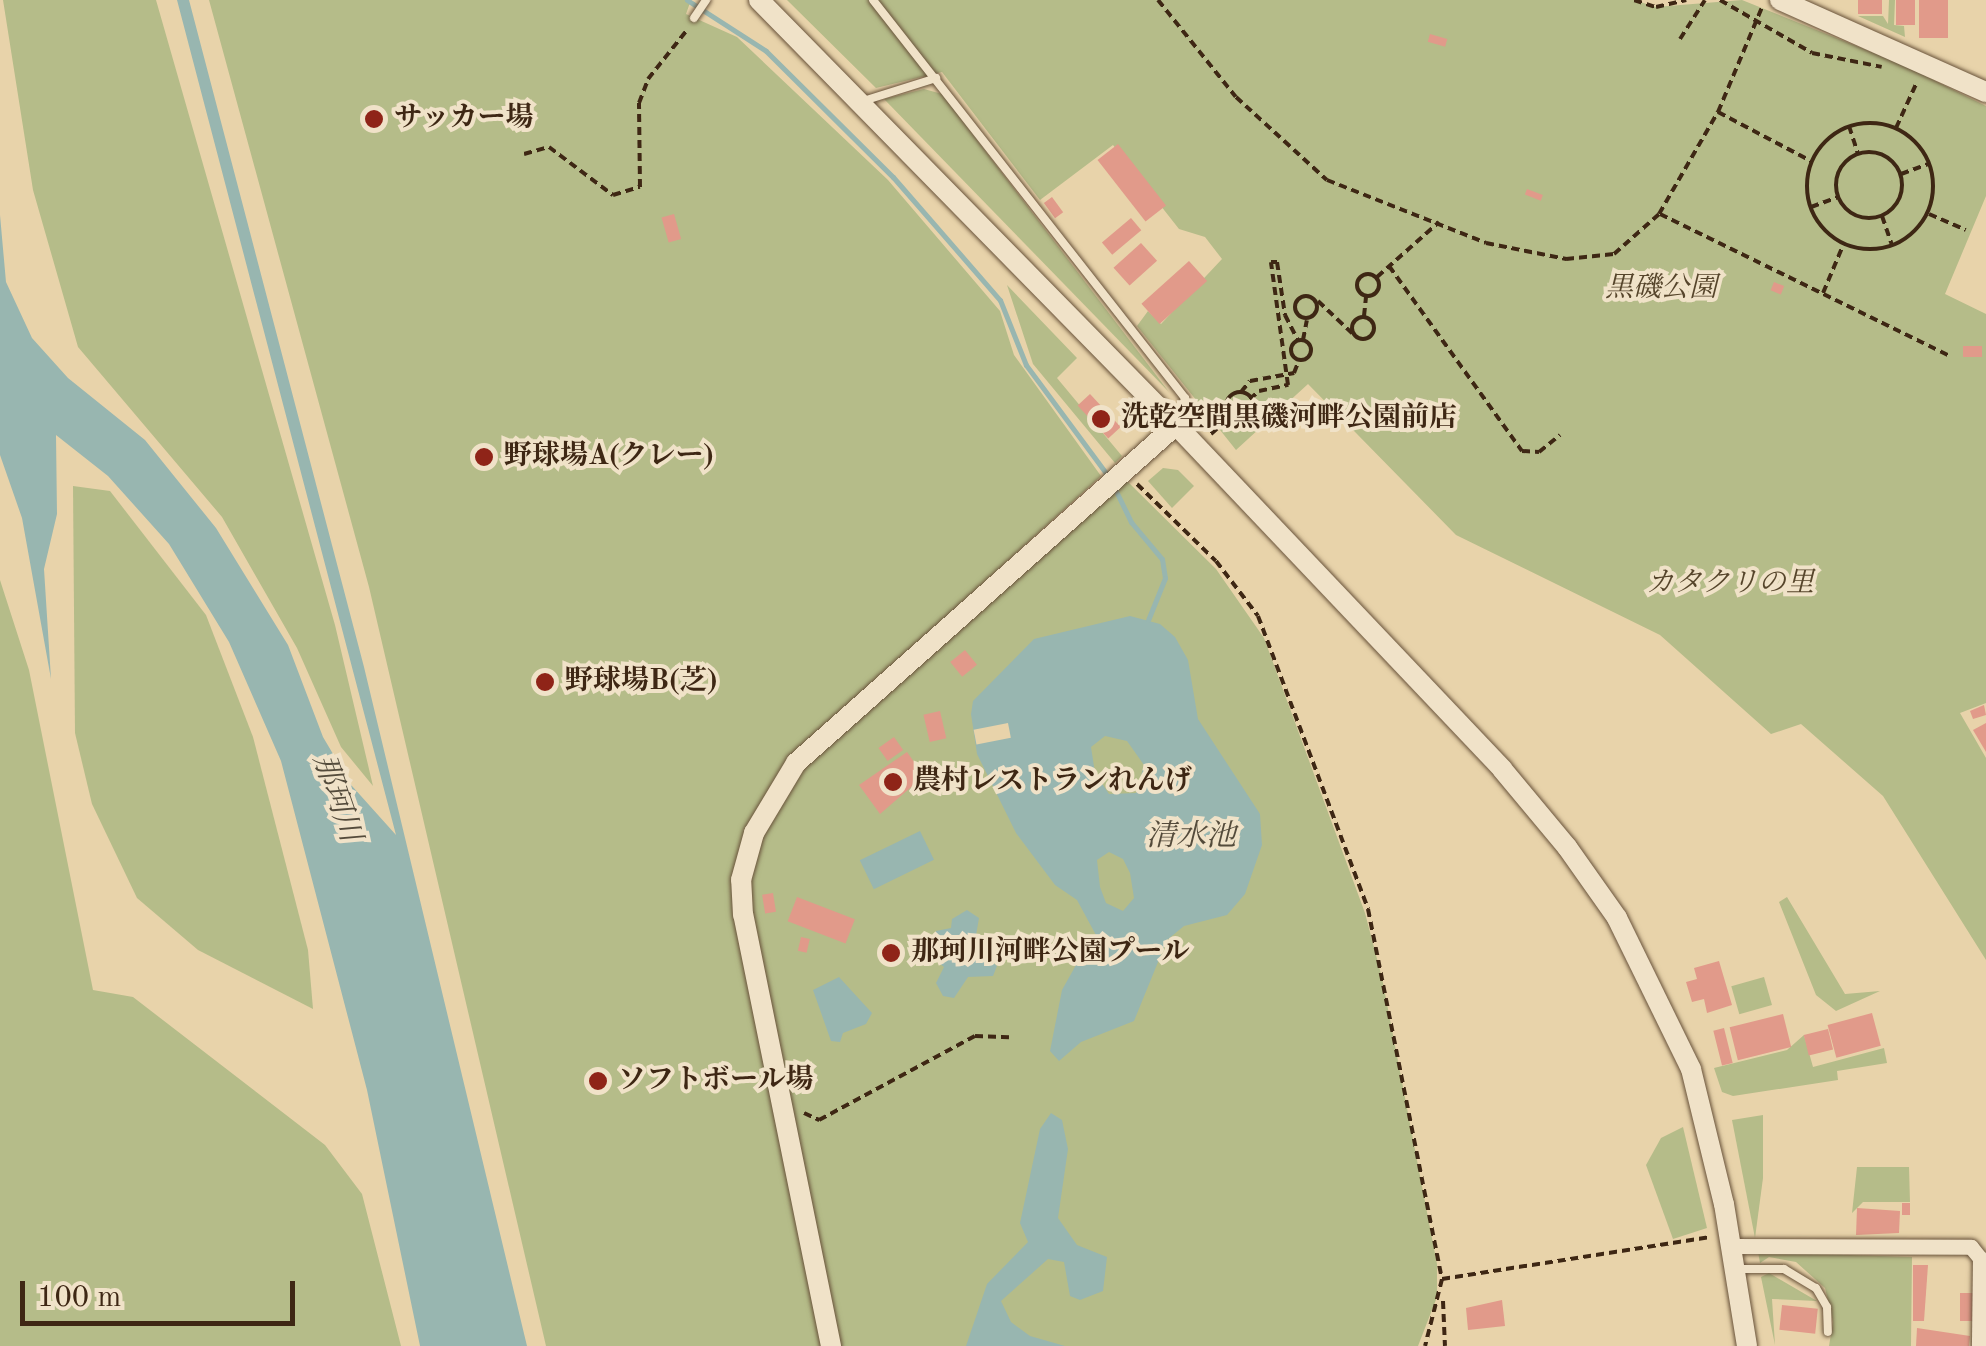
<!DOCTYPE html>
<html>
<head>
<meta charset="utf-8">
<style>
  body { margin:0 }
  #map { position:relative; width:1986px; height:1346px; overflow:hidden; background:#e8d3aa; font-family:"Old Standard TT","Noto Serif JP",serif }
  div>[style] { position:absolute }
  .green>* { inset:0; background:#b5bc89; transform-origin:0 0 }
  .water>* { inset:0; background:#98b6b0; transform-origin:0 0 }
  .pier>* { inset:0; background:#e8d3aa; transform-origin:0 0 }
  .stream>* { height:5px; margin:-2.5px; padding:0 2.5px; transform-origin:2.5px; border-radius:2.5px; background:#98b6b0 }
  .building>* { inset:0; background:#e19a8a; transform-origin:0 0 }
  .path>* { height:4px; margin-top:-2px; transform-origin:0; background:repeating-linear-gradient(90deg,#3e2714 0 8px,transparent 0 13px) }
  .path>.ring { margin:-2px; padding:0; box-sizing:content-box; background:none; border:4px solid #3e2714; border-radius:50% }
  .roads { filter:drop-shadow(0 0 2px #68523a) drop-shadow(0 0 2px #68523a) }
  .service>* { height:8px; margin:-4px; padding:0 4px; transform-origin:4px; border-radius:4px; background:#f0e2c8 }
  .minor>* { height:15px; margin:-7.5px; padding:0 7.5px; transform-origin:7.5px; border-radius:7.5px; background:#f0e2c8 }
  .tertiary>* { height:20px; margin:-10px; padding:0 10px; transform-origin:10px; border-radius:10px; background:#f0e2c8 }
  .path-bridge>* { height:4px; margin-top:-2px; transform-origin:0; background:repeating-linear-gradient(90deg,#3e2714 0 8px,transparent 0 13px) }
  .path-bridge>.ring { margin:-2px; padding:0; box-sizing:content-box; background:none; border:4px solid #3e2714; border-radius:50% }
  .dots>* { width:28px; height:28px; translate:-50% -50%; box-sizing:border-box; border:5px solid #f0e2c8; border-radius:50% }
  span { translate:-50% -50%; white-space:nowrap; text-align:center; line-height:1.15; -webkit-text-stroke:8px #f0e2c8; paint-order:stroke }
  .poi-label { font-size:28px; color:#3e2714; font-weight:700 }
  .left { translate:0 -50%; text-align:left }
  .park-label { font-size:28px; color:#56452b; font-style:italic }
  .water-label { font-size:30px; color:#544b3b; font-style:italic }
  .scale { position:absolute; left:20px; top:1281px; width:275px; height:45px; box-sizing:border-box; border:5px solid #3e2714; border-top:0; padding-left:12px; font-size:30px; line-height:35px; white-space:nowrap; color:#3e2714; -webkit-text-stroke:8px #f0e2c8; paint-order:stroke }
</style>
</head>
<body>
<div id="map">
  <div class="green">
    <div style="clip-path:polygon(3px 0,156px 0,335px 625px,373px 786px,341px 747px,297px 648px,222px 517px,78px 347px,33px 190px)"></div>
    <div style="clip-path:polygon(209px 0,691px 0,686px 14px,737px 37px,888px 180px,1000px 311px,1014px 355px,1101px 476px,981px 585px,1006px 581px,1127px 481px,1216px 569px,1264px 638px,1365px 913px,1382px 978px,1437px 1264px,1437px 1297px,1418px 1346px,546px 1346px,369px 587px)"></div>
    <div style="clip-path:polygon(787px 0,1634px 0,1656px 7px,1742px 0,1901px 64px,1986px 106px,1986px 196px,1945px 294px,1986px 314px,1986px 703px,1960px 713px,1986px 758px,1986px 960px,1883px 796px,1801px 724px,1771px 734px,1660px 635px,1456px 535px,1308px 384px,1236px 450px,1137px 326px,1148px 311px,1161px 324px,1222px 259px,1205px 237px,1179px 229px,1113px 145px,1040px 200px,942px 72px,876px 88px)"></div>
    <div style="clip-path:polygon(1889px 0,1895px 0,1894px 25px,1904px 26px,1905px 37px,1858px 16px,1883px 16px,1888px 24px)"></div>
    <div style="clip-path:polygon(924px 89px,942px 94px,1169px 392px,884px 99px)"></div>
    <div style="clip-path:polygon(1007px 285px,1077px 358px,1057px 378px,1122px 456px,1115px 463px,1033px 364px)"></div>
    <div style="clip-path:polygon(1163px 468px,1178px 470px,1194px 486px,1172px 508px,1148px 481px)"></div>
    <div style="clip-path:polygon(73px 486px,110px 491px,206px 615px,253px 737px,308px 950px,313px 1009px,198px 950px,137px 898px,92px 804px,75px 733px)"></div>
    <div style="clip-path:polygon(0 580px,29px 670px,93px 990px,133px 997px,325px 1145px,362px 1194px,401px 1346px,0 1346px)"></div>
    <div style="clip-path:polygon(1787px 897px,1845px 994px,1880px 991px,1836px 1011px,1816px 995px,1779px 902px)"></div>
    <div style="left:1764px;top:977px;width:29px;height:34px;rotate:74deg"></div>
    <div style="clip-path:polygon(1804px 1035px,1813px 1067px,1884px 1048px,1887px 1063px,1837px 1071px,1838px 1080px,1733px 1096px,1722px 1092px,1714px 1068px,1787px 1050px)"></div>
    <div style="clip-path:polygon(1763px 1115px,1763px 1178px,1755px 1238px,1732px 1120px)"></div>
    <div style="clip-path:polygon(1683px 1127px,1707px 1228px,1673px 1239px,1646px 1165px,1661px 1138px)"></div>
    <div style="clip-path:polygon(1857px 1167px,1909px 1167px,1910px 1202px,1863px 1202px,1852px 1213px)"></div>
    <div style="clip-path:polygon(1758px 1252px,1912px 1257px,1911px 1346px,1829px 1346px,1833px 1322px,1825px 1288px,1796px 1262px,1769px 1257px,1760px 1263px)"></div>
    <div style="clip-path:polygon(1769px 1273px,1817px 1301px,1772px 1299px,1775px 1345px,1761px 1277px)"></div>
  </div>
  <div class="water">
    <div style="clip-path:polygon(177px 0,189px 0,364px 667px,527px 1346px,420px 1346px,367px 1090px,281px 761px,229px 642px,169px 544px,108px 476px,56px 435px,57px 514px,44px 569px,51px 679px,22px 518px,0 455px,0 215px,6px 282px,32px 338px,68px 378px,145px 440px,216px 528px,288px 645px,323px 737px,352px 786px,396px 835px)"></div>
    <div style="clip-path:polygon(evenodd,1130px 616px,1160px 624px,1175px 637px,1188px 660px,1198px 719px,1260px 814px,1262px 845px,1245px 894px,1227px 915px,1184px 926px,1167px 940px,1134px 1021px,1081px 1042px,1059px 1061px,1050px 1051px,1062px 990px,1076px 965px,1096px 952px,1097px 937px,1077px 900px,1055px 885px,1016px 833px,977px 754px,971px 714px,973px 701px,1034px 639px,1130px 616px,1105px 736px,1127px 741px,1144px 765px,1136px 793px,1109px 794px,1095px 773px,1091px 747px,1105px 736px,1130px 616px,1109px 852px,1123px 859px,1130px 873px,1134px 898px,1123px 911px,1106px 903px,1100px 887px,1097px 860px,1109px 852px)"></div>
    <div style="left:920px;top:831px;width:32px;height:67px;rotate:64deg"></div>
    <div style="clip-path:polygon(967px 910px,979px 918px,974px 947px,997px 966px,993px 976px,968px 977px,954px 998px,943px 996px,936px 983px,944px 967px,929px 955px,936px 931px,951px 928px,952px 919px)"></div>
    <div style="clip-path:polygon(839px 977px,872px 1013px,866px 1024px,843px 1033px,840px 1042px,831px 1041px,813px 990px)"></div>
    <div style="clip-path:polygon(1051px 1113px,1062px 1120px,1068px 1149px,1058px 1218px,1077px 1245px,1107px 1257px,1103px 1291px,1080px 1300px,1070px 1296px,1064px 1262px,1048px 1259px,1001px 1301px,1011px 1322px,1030px 1336px,1065px 1346px,966px 1346px,987px 1284px,1028px 1242px,1020px 1223px,1040px 1129px)"></div>
  </div>
  <div class="pier">
    <div style="left:1008px;top:723px;width:15px;height:35px;rotate:79deg"></div>
  </div>
  <div class="stream">
    <div style="left:687px;top:0;width:94px;rotate:32.8deg"></div>
    <div style="left:766px;top:51px;width:179px;rotate:44.8deg"></div>
    <div style="left:893px;top:177px;width:163px;rotate:49deg"></div>
    <div style="left:1000px;top:300px;width:70px;rotate:68.2deg"></div>
    <div style="left:1026px;top:365px;width:139px;rotate:53.5deg"></div>
    <div style="left:1114px;top:487px;width:39px;rotate:64deg"></div>
    <div style="left:1131px;top:522px;width:48px;rotate:50deg"></div>
    <div style="left:1162px;top:559px;width:19px;rotate:81deg"></div>
    <div style="left:1165px;top:578px;width:45px;rotate:112deg"></div>
  </div>
  <div class="building">
    <div style="left:1858px;top:0;width:24px;height:14px"></div>
    <div style="left:1896px;top:0;width:19px;height:25px"></div>
    <div style="left:1919px;top:0;width:29px;height:38px"></div>
    <div style="left:1430px;top:34px;width:18px;height:8px;rotate:16deg"></div>
    <div style="left:1118px;top:144px;width:78px;height:26px;rotate:52deg"></div>
    <div style="left:1527px;top:189px;width:17px;height:6px;rotate:21deg"></div>
    <div style="left:1052px;top:197px;width:19px;height:10px;rotate:54deg"></div>
    <div style="left:674px;top:214px;width:26px;height:13px;rotate:74deg"></div>
    <div style="left:1131px;top:218px;width:16px;height:38px;rotate:50deg"></div>
    <div style="left:1141px;top:243px;width:24px;height:37px;rotate:48deg"></div>
    <div style="left:1189px;top:261px;width:27px;height:64px;rotate:48deg"></div>
    <div style="left:1774px;top:282px;width:11px;height:9px;rotate:22deg"></div>
    <div style="left:1982px;top:346px;width:11px;height:19px;rotate:90deg"></div>
    <div style="left:1090px;top:394px;width:45px;height:17px;rotate:47deg"></div>
    <div style="left:965px;top:650px;width:19px;height:19px;rotate:51deg"></div>
    <div style="clip-path:polygon(1984px 705px,1986px 715px,1973px 719px,1970px 711px)"></div>
    <div style="left:940px;top:711px;width:28px;height:17px;rotate:77deg"></div>
    <div style="clip-path:polygon(1986px 723px,1986px 752px,1973px 730px)"></div>
    <div style="left:894px;top:737px;width:16px;height:19px;rotate:55deg"></div>
    <div style="clip-path:polygon(907px 752px,924px 776px,880px 814px,859px 785px)"></div>
    <div style="left:773px;top:893px;width:19px;height:11px;rotate:81deg"></div>
    <div style="left:797px;top:897px;width:62px;height:26px;rotate:21deg"></div>
    <div style="left:801px;top:937px;width:9px;height:14px;rotate:13deg"></div>
    <div style="clip-path:polygon(1719px 961px,1732px 1005px,1707px 1013px,1704px 999px,1692px 1002px,1686px 982px,1697px 979px,1694px 968px)"></div>
    <div style="left:1872px;top:1013px;width:34px;height:46px;rotate:75deg"></div>
    <div style="left:1783px;top:1014px;width:34px;height:55px;rotate:76deg"></div>
    <div style="left:1724px;top:1028px;width:36px;height:11px;rotate:76deg"></div>
    <div style="left:1828px;top:1029px;width:21px;height:25px;rotate:76deg"></div>
    <div style="left:1902px;top:1203px;width:8px;height:12px"></div>
    <div style="clip-path:polygon(1857px 1208px,1900px 1211px,1899px 1233px,1856px 1235px)"></div>
    <div style="clip-path:polygon(1913px 1265px,1928px 1265px,1924px 1321px,1913px 1321px)"></div>
    <div style="left:1960px;top:1293px;width:13px;height:28px"></div>
    <div style="clip-path:polygon(1502px 1300px,1505px 1326px,1468px 1330px,1466px 1308px)"></div>
    <div style="left:1782px;top:1305px;width:36px;height:25px;rotate:6deg"></div>
    <div style="clip-path:polygon(1917px 1328px,1970px 1336px,1969px 1346px,1916px 1346px)"></div>
  </div>
  <div class="path">
    <div style="left:1158px;top:0;width:124px;rotate:51.2deg"></div>
    <div style="left:1236px;top:97px;width:123px;rotate:42.4deg"></div>
    <div style="left:1327px;top:180px;width:171px;rotate:21.6deg"></div>
    <div style="left:1486px;top:243px;width:82px;rotate:11.3deg"></div>
    <div style="left:1566px;top:259px;width:48px;rotate:-5.9deg"></div>
    <div style="left:1614px;top:254px;width:60px;rotate:-41.6deg"></div>
    <div style="left:1659px;top:214px;width:118px;rotate:-60deg"></div>
    <div style="left:1718px;top:112px;width:116px;rotate:-67.2deg"></div>
    <div style="left:1634px;top:0;width:23px;rotate:18deg"></div>
    <div style="left:1656px;top:7px;width:31px;rotate:-13deg"></div>
    <div style="left:1720px;top:0;width:106px;rotate:29.9deg"></div>
    <div style="left:1812px;top:53px;width:71px;rotate:11.3deg"></div>
    <div style="left:1680px;top:39px;width:46px;rotate:-57.3deg"></div>
    <div style="left:1718px;top:112px;width:105px;rotate:27.8deg"></div>
    <div class="ring" style="left:1807px;top:123px;width:122px;height:122px"></div>
    <div style="left:1849px;top:126px;width:29px;rotate:72deg"></div>
    <div style="left:1896px;top:128px;width:51px;rotate:-65.5deg"></div>
    <div class="ring" style="left:1836px;top:152px;width:62px;height:62px"></div>
    <div style="left:524px;top:154px;width:26px;rotate:-16deg"></div>
    <div style="left:549px;top:147px;width:80px;rotate:36.9deg"></div>
    <div style="left:613px;top:195px;width:28px;rotate:-17deg"></div>
    <div style="left:640px;top:187px;width:84px;rotate:-90.7deg"></div>
    <div style="left:639px;top:103px;width:26px;rotate:-69deg"></div>
    <div style="left:648px;top:79px;width:63px;rotate:-51.5deg"></div>
    <div style="left:1901px;top:174px;width:30px;rotate:-20deg"></div>
    <div style="left:1811px;top:207px;width:30px;rotate:-20deg"></div>
    <div style="left:1660px;top:214px;width:321px;rotate:26.1deg"></div>
    <div style="left:1929px;top:214px;width:40px;rotate:23.4deg"></div>
    <div style="left:1882px;top:216px;width:31px;rotate:71deg"></div>
    <div style="left:1389px;top:266px;width:228px;rotate:54.3deg"></div>
    <div style="left:1522px;top:451px;width:17px;rotate:3deg"></div>
    <div style="left:1539px;top:452px;width:27px;rotate:-39deg"></div>
    <div class="ring" style="left:1357px;top:274px;width:18px;height:18px"></div>
    <div style="left:1377px;top:277px;width:83px;rotate:-41.6deg"></div>
    <div style="left:1823px;top:293px;width:54px;rotate:-67.2deg"></div>
    <div class="ring" style="left:1295px;top:296px;width:18px;height:18px"></div>
    <div style="left:1318px;top:301px;width:50px;rotate:43.4deg"></div>
    <div style="left:1364px;top:316px;width:20px;rotate:-84deg"></div>
    <div class="ring" style="left:1352px;top:317px;width:18px;height:18px"></div>
    <div class="ring" style="left:1291px;top:340px;width:16px;height:16px"></div>
    <div style="left:1303px;top:340px;width:20px;rotate:-79deg"></div>
    <div style="left:1211px;top:434px;width:64px;rotate:-41.9deg"></div>
    <div style="left:1259px;top:391px;width:30px;rotate:-12deg"></div>
    <div style="left:1288px;top:385px;width:124px;rotate:-97.9deg"></div>
    <div style="left:1271px;top:262px;width:6px"></div>
    <div style="left:1277px;top:262px;width:54px;rotate:81.4deg"></div>
    <div style="left:1285px;top:315px;width:28px;rotate:63deg"></div>
    <div style="left:1137px;top:484px;width:110px;rotate:44.3deg"></div>
    <div style="left:1216px;top:561px;width:69px;rotate:52.6deg"></div>
    <div style="left:1258px;top:616px;width:313px;rotate:69.4deg"></div>
    <div style="left:1368px;top:909px;width:377px;rotate:78.7deg"></div>
    <div style="left:1442px;top:1279px;width:69px;rotate:104.2deg"></div>
    <div style="left:804px;top:1113px;width:17px;rotate:25deg"></div>
    <div style="left:819px;top:1120px;width:177px;rotate:-28.3deg"></div>
    <div style="left:975px;top:1036px;width:34px;rotate:2deg"></div>
    <div style="left:1442px;top:1279px;width:270px;rotate:-8.9deg"></div>
    <div style="left:1443px;top:1301px;width:45px;rotate:87.5deg"></div>
  </div>
  <div class="roads">
    <div class="service">
      <div style="left:873px;top:0;width:506px;rotate:51.91deg"></div>
      <div style="left:1185px;top:398px;width:25px;rotate:104deg"></div>
      <div style="left:694px;top:18px;width:22px;rotate:-56deg"></div>
      <div style="left:860px;top:102px;width:80px;rotate:-17.5deg"></div>
      <div style="left:1736px;top:1269px;width:48px"></div>
      <div style="left:1784px;top:1269px;width:37px;rotate:31deg"></div>
      <div style="left:1816px;top:1288px;width:22px;rotate:60deg"></div>
      <div style="left:1827px;top:1307px;width:25px;rotate:88deg"></div>
    </div>
    <div class="minor">
      <div style="left:1732px;top:1246px;width:239px;rotate:0.2deg"></div>
      <div style="left:1971px;top:1247px;width:14px;rotate:51deg"></div>
      <div style="left:1980px;top:1258px;width:88px;rotate:90.7deg"></div>
    </div>
    <div class="tertiary">
      <div style="left:759px;top:0;width:595px;rotate:45.54deg"></div>
      <div style="left:1176px;top:425px;width:474px;rotate:46.5deg"></div>
      <div style="left:1502px;top:769px;width:102px;rotate:50.2deg"></div>
      <div style="left:1567px;top:847px;width:87px;rotate:54.8deg"></div>
      <div style="left:1617px;top:918px;width:168px;rotate:63.9deg"></div>
      <div style="left:1691px;top:1069px;width:139px;rotate:76.3deg"></div>
      <div style="left:1724px;top:1204px;width:144px;rotate:80.8deg"></div>
      <div style="left:1780px;top:0;width:226px;rotate:24.1deg"></div>
      <div style="left:831px;top:1346px;width:440px;rotate:-101.5deg"></div>
      <div style="left:743px;top:915px;width:35px;rotate:-93deg"></div>
      <div style="left:741px;top:880px;width:49px;rotate:-74.5deg"></div>
      <div style="left:754px;top:833px;width:82px;rotate:-59deg"></div>
      <div style="left:796px;top:763px;width:509px;rotate:-41.65deg"></div>
    </div>
  </div>
  <div class="path-bridge">
    <div style="left:1241px;top:392px;width:14px;rotate:-51deg"></div>
    <div style="left:1250px;top:381px;width:45px;rotate:-10.3deg"></div>
    <div style="left:1294px;top:373px;width:14px;rotate:-69deg"></div>
    <div class="ring" style="left:1226px;top:392px;width:24px;height:24px"></div>
  </div>
  <div class="dots">
    <div style="left:374px;top:119px;background:#8f2418"></div>
    <div style="left:1101px;top:419px;background:#8f2418"></div>
    <div style="left:484px;top:457px;background:#8f2418"></div>
    <div style="left:545px;top:682px;background:#8f2418"></div>
    <div style="left:893px;top:782px;background:#8f2418"></div>
    <div style="left:891px;top:953px;background:#8f2418"></div>
    <div style="left:598px;top:1081px;background:#8f2418"></div>
  </div>
  <div class="poi-label">
    <span class="left" style="left:394px;top:119px">サッカー場</span>
    <span class="left" style="left:1121px;top:419px">洗乾空間黒磯河畔公園前店</span>
    <span class="left" style="left:504px;top:457px">野球場A(クレー)</span>
    <span class="left" style="left:565px;top:682px">野球場B(芝)</span>
    <span class="left" style="left:913px;top:782px">農村レストランれんげ</span>
    <span class="left" style="left:911px;top:953px">那珂川河畔公園プール</span>
    <span class="left" style="left:618px;top:1081px">ソフトボール場</span>
  </div>
  <div class="park-label">
    <span style="left:1661px;top:289px">黒磯公園</span>
    <span style="left:1730px;top:584px">カタクリの里</span>
  </div>
  <div class="water-label">
    <span style="left:336px;top:798px;rotate:71deg">那珂川</span>
    <span style="left:1191px;top:837px">清水池</span>
  </div>
  <div class="scale">100 m</div>
</div>
</body>
</html>
